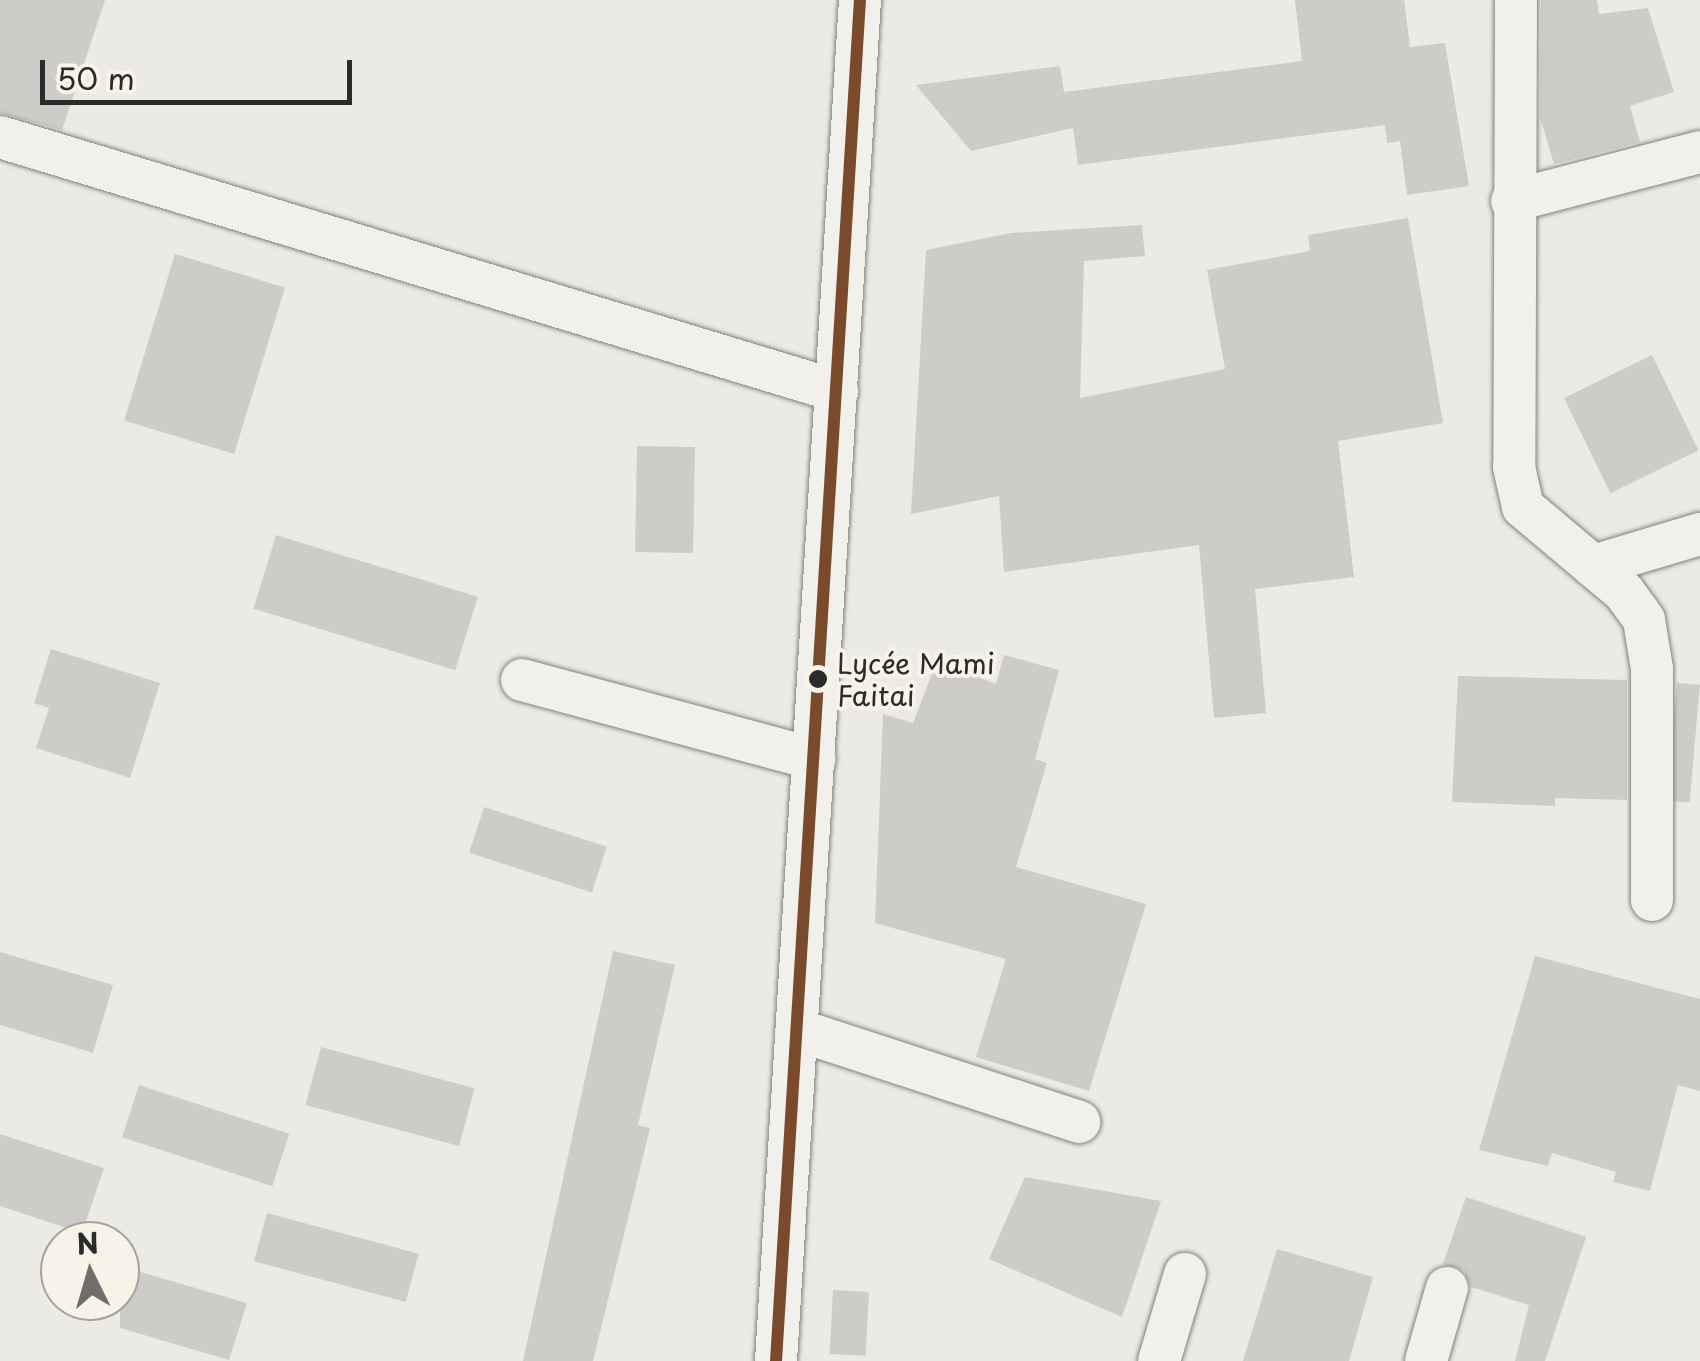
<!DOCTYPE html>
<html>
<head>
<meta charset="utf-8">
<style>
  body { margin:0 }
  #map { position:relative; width:1700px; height:1361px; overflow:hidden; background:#eceae4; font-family:"Playpen Sans",sans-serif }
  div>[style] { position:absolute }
  .building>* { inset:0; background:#ceccc8; transform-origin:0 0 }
  .roads { filter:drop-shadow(0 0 2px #82817e) drop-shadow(0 0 2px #82817e) }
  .minor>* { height:42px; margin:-21px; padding:0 21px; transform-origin:21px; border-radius:21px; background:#f1f0ec }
  .bus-1>* { height:12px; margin:-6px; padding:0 6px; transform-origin:6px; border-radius:6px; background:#7a4b2a }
  .dots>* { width:28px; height:28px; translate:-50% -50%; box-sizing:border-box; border:5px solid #f7f3e8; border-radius:50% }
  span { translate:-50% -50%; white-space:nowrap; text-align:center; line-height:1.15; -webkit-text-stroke:8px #f7f3e8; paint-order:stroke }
  .bus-label { font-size:28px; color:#2b2b2b }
  .left { translate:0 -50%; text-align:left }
  .north { position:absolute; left:40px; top:1221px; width:100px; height:100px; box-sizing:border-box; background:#f7f3e8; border:2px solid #a5a39c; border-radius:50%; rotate:355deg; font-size:28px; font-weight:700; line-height:40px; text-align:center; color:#2b2b2b }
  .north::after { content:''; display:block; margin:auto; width:35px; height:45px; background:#6f6e6c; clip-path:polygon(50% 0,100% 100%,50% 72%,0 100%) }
  .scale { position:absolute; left:40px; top:60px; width:312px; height:45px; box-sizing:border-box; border:5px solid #2b2b2b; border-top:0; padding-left:12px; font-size:30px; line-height:35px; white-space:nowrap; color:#2b2b2b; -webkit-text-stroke:8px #f7f3e8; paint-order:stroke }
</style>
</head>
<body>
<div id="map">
  <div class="building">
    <div style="clip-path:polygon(0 0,105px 0,62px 130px,0 113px)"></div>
    <div style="clip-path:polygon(1295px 0,1404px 0,1410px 47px,1445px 43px,1469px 186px,1407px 195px,1400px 141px,1387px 143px,1385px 125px,1078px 165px,1073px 128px,971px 151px,916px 85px,1060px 66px,1064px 92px,1302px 61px)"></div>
    <div style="clip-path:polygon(1541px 0,1597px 0,1599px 14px,1648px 8px,1674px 92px,1630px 106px,1640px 142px,1554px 164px,1540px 117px)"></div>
    <div style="clip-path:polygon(1408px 218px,1443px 423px,1338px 441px,1354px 577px,1255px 589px,1266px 713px,1214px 718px,1199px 545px,1004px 572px,999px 496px,911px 514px,926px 250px,1011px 233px,1142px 225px,1145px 256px,1084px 261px,1080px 398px,1225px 369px,1207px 270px,1310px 251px,1308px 235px)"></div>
    <div style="left:175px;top:254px;width:115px;height:174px;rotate:17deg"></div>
    <div style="left:1652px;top:355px;width:106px;height:98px;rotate:64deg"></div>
    <div style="left:637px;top:446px;width:58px;height:106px;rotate:1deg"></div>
    <div style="left:276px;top:535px;width:211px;height:77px;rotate:17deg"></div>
    <div style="clip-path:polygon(51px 649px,160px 683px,130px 778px,36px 748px,49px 708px,34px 703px)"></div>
    <div style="clip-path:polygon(1004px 655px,1059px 670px,1035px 759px,1047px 763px,1016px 867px,1146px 904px,1089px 1091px,976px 1057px,1006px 959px,875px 923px,883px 714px,913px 723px,937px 661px,996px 684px)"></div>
    <div style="clip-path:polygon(1458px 676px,1627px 680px,1627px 800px,1555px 798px,1555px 806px,1452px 802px)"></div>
    <div style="left:1677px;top:683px;width:23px;height:118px;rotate:5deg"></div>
    <div style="left:484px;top:807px;width:129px;height:48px;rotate:18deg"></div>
    <div style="clip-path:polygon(613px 951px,675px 965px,638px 1125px,650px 1128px,593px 1361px,523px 1361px)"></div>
    <div style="clip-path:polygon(0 952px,113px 985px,93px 1053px,0 1025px)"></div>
    <div style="clip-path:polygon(1535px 956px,1700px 999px,1700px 1091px,1678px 1085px,1650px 1191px,1613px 1182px,1616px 1172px,1552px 1153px,1548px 1166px,1479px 1150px)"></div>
    <div style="left:321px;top:1047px;width:159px;height:60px;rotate:15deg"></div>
    <div style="left:139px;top:1085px;width:158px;height:55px;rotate:18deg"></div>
    <div style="clip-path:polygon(0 1134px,104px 1168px,82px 1233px,0 1206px)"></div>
    <div style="clip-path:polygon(1025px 1177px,1161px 1201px,1122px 1317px,989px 1259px)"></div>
    <div style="clip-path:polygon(1466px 1197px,1586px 1237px,1545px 1361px,1515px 1361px,1529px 1305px,1471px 1287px,1464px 1270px,1443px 1264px)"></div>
    <div style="left:267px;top:1213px;width:157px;height:50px;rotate:15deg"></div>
    <div style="clip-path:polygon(1277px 1249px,1373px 1277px,1349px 1361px,1243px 1361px)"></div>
    <div style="clip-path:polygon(120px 1266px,247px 1303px,229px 1360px,120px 1328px)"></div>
    <div style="left:833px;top:1290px;width:36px;height:64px;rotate:3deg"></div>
  </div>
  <div class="roads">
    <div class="minor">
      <div style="left:1516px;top:0;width:467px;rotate:90.2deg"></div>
      <div style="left:1514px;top:467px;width:41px;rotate:77.3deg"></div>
      <div style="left:1523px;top:507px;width:132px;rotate:40.1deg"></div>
      <div style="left:1624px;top:592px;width:34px;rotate:54deg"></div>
      <div style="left:1644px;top:620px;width:50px;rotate:80.7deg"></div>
      <div style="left:1652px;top:669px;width:231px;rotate:90deg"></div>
      <div style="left:0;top:137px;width:875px;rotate:16.88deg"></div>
      <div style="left:1512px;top:201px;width:194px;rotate:-14.6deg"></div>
      <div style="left:1593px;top:566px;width:112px;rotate:-16.7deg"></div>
      <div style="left:522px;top:680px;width:303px;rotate:15.1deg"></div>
      <div style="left:798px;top:1030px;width:296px;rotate:18.1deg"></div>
      <div style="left:776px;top:1361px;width:1364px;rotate:-86.47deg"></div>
      <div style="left:1159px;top:1361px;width:91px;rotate:-73.4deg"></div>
      <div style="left:1426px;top:1361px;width:76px;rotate:-74deg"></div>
    </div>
  </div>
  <div class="bus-1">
    <div style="left:776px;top:1361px;width:1364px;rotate:-86.47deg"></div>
  </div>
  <div class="dots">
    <div style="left:818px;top:679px;background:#2b2b2b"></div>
  </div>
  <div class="bus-label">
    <span class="left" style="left:837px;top:679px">Lycée Mami<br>Faitai</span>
  </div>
  <div class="north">N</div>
  <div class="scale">50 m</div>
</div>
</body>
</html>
